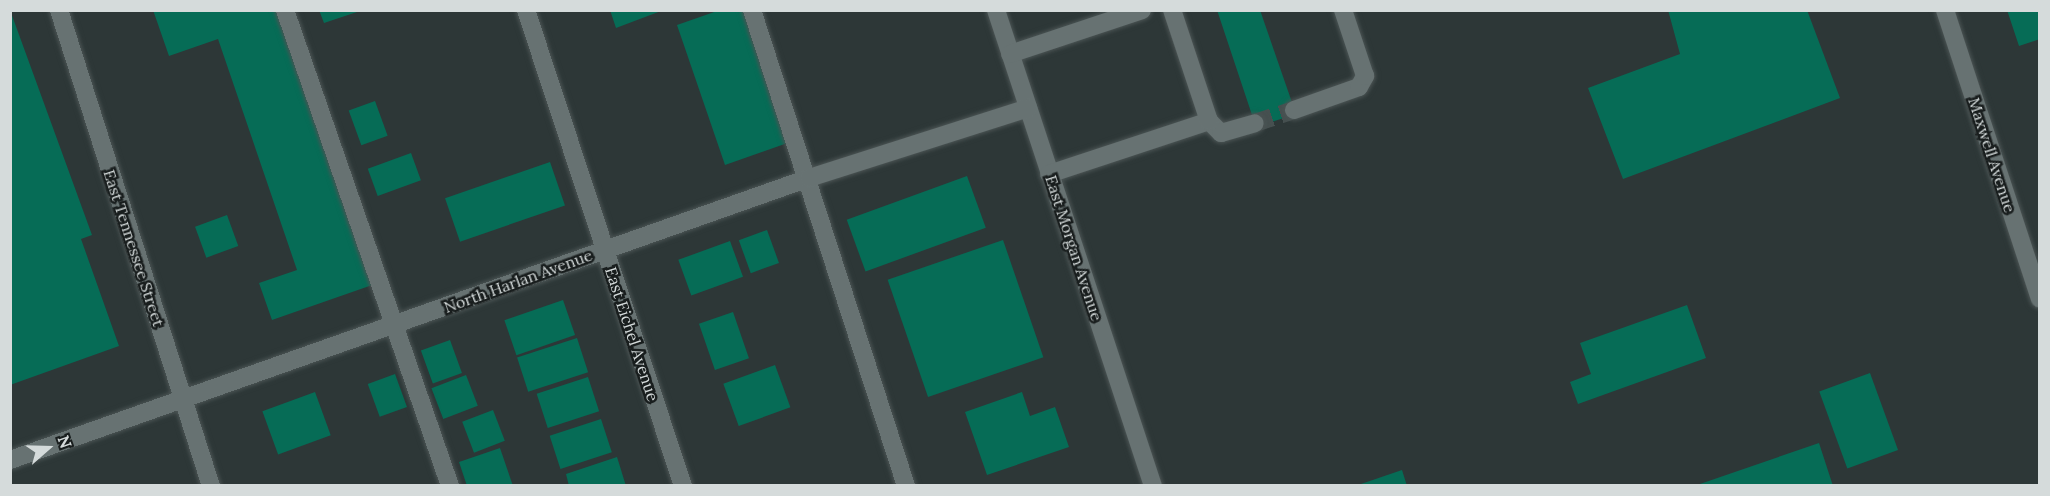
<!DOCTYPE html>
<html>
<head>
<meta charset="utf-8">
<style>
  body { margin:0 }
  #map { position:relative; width:2050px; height:496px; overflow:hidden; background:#2d3737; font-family:Lora,serif }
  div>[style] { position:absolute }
  .building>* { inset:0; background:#066c56; transform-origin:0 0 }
  .minor-tunnel>* { height:18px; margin-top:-9px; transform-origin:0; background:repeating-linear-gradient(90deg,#465050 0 18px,transparent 0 27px) }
  .roads { filter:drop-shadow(0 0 2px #4b5454) drop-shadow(0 0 2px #4b5454) }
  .minor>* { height:18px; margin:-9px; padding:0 9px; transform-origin:9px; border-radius:9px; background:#677272 }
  span { translate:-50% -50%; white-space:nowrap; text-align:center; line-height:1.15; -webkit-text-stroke:5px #191e1e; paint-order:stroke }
  .street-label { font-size:16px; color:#d5dbdb }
  .frame { position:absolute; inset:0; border:12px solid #d5dbdb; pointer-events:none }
  .north { position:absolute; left:18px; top:418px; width:60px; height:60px; -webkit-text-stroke:4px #191e1e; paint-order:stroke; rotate:70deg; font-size:16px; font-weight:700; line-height:24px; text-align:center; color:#d5dbdb }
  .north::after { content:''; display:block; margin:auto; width:21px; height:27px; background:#d5dbdb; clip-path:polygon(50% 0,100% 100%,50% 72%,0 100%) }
</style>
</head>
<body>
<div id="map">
  <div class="building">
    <div style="clip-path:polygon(10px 10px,92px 235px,81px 239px,119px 346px,10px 385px)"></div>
    <div style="clip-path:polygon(153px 10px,284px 10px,378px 283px,272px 320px,259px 283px,297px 270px,218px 39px,169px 56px)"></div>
    <div style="clip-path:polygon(319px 10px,360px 10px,360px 11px,324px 23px)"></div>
    <div style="clip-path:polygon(610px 10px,661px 10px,661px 11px,616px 28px)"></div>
    <div style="clip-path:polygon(720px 10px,751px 10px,796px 140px,725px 165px,677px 25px)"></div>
    <div style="clip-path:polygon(1217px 10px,1260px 10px,1296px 114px,1256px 127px)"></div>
    <div style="clip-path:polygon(1668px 10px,1807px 10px,1840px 98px,1623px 179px,1588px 88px,1680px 54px)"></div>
    <div style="clip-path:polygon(2007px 10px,2040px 10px,2040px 39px,2019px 46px)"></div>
    <div style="left:375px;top:101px;width:37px;height:28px;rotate:70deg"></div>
    <div style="left:411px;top:153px;width:29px;height:46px;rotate:70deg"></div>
    <div style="left:550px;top:162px;width:46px;height:111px;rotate:71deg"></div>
    <div style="left:967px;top:176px;width:55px;height:128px;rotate:70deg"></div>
    <div style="left:227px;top:215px;width:33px;height:34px;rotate:70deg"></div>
    <div style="left:767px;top:230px;width:35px;height:30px;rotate:70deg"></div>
    <div style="left:1003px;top:240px;width:124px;height:122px;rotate:71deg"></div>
    <div style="left:730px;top:241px;width:38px;height:55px;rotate:70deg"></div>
    <div style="left:563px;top:300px;width:37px;height:62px;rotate:71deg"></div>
    <div style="clip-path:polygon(1687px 305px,1706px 358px,1578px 404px,1570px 382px,1591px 374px,1580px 343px)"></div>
    <div style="left:733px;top:312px;width:49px;height:36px;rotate:71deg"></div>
    <div style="left:577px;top:338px;width:36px;height:63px;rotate:72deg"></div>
    <div style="left:450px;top:340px;width:35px;height:31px;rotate:70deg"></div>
    <div style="left:775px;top:365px;width:45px;height:55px;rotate:70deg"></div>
    <div style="left:1870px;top:373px;width:82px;height:54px;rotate:70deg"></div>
    <div style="left:395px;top:374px;width:35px;height:29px;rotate:70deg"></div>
    <div style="left:466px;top:375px;width:33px;height:37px;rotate:69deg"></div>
    <div style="left:588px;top:377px;width:36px;height:54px;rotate:72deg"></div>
    <div style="left:315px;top:392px;width:46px;height:56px;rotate:70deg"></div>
    <div style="clip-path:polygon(1022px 392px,1030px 416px,1055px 407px,1069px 447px,987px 475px,965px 412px)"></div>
    <div style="left:493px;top:410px;width:33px;height:33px;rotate:69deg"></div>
    <div style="left:601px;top:419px;width:35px;height:54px;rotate:72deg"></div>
    <div style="clip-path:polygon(1819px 443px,1833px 486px,1697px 486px,1697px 485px)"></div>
    <div style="clip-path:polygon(500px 448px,513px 486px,467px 486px,459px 462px)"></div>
    <div style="clip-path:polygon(617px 457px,626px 486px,569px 486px,566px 474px)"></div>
    <div style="clip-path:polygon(1402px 470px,1407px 486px,1358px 486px,1358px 485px)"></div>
  </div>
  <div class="minor-tunnel">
    <div style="left:1255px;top:123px;width:41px;rotate:-18.4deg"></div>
  </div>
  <div class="roads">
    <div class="minor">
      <div style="left:59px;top:10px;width:500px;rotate:72.3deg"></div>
      <div style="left:285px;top:10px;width:504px;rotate:70.88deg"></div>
      <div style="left:526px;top:10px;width:501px;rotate:71.75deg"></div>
      <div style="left:752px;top:10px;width:500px;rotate:72.07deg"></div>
      <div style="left:996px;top:10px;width:501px;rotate:71.75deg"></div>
      <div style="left:1945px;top:10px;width:304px;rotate:71.8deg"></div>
      <div style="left:1010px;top:54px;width:139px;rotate:-18.4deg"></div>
      <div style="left:1294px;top:110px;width:69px;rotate:-19.5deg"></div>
      <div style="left:1359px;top:87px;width:13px;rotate:-61deg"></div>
      <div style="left:1365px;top:76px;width:70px;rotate:-108.4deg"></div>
      <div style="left:1209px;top:121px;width:17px;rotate:45deg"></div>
      <div style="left:1221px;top:133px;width:35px;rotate:-16deg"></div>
      <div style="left:1049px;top:174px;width:169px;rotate:-18.3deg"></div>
      <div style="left:1209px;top:121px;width:117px;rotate:-108.4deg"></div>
      <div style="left:10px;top:460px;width:847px;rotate:-19.44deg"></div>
      <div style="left:809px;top:178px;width:230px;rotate:-17.7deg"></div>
    </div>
  </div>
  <div class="street-label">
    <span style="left:1992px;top:155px;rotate:72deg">Maxwell Avenue</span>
    <span style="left:134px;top:248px;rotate:72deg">East Tennessee Street</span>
    <span style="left:1074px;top:248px;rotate:72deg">East Morgan Avenue</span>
    <span style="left:518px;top:281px;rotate:-20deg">North Harlan Avenue</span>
    <span style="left:632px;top:334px;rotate:72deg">East Eichel Avenue</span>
  </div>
  <div class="frame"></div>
  <div class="north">N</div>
</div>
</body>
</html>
